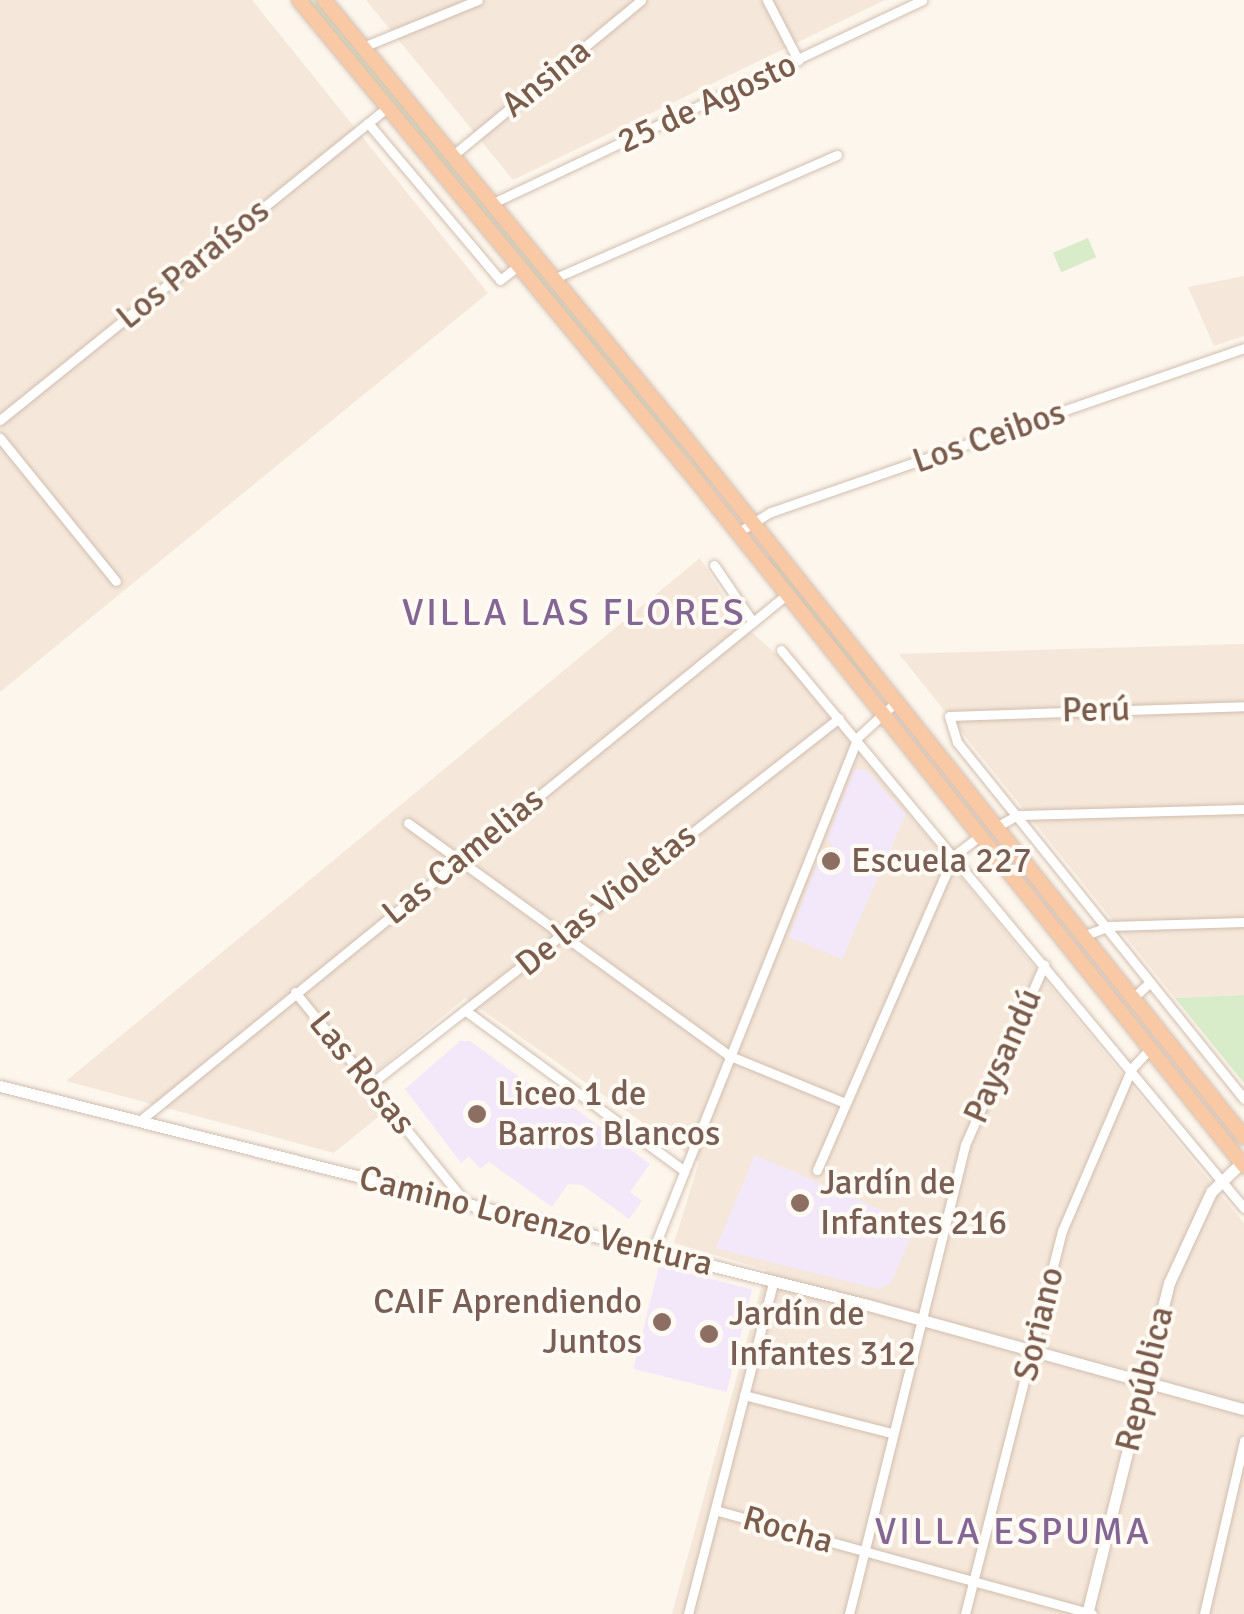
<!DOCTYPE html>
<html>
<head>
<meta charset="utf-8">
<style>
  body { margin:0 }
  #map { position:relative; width:1244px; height:1614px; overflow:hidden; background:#fdf6ec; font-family:Signika,sans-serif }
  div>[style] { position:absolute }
  .residential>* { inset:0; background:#f5e8da }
  .education>* { inset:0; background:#f3e8fa; transform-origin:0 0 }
  .green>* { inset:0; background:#d8ecc9; transform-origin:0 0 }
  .roads { filter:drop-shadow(0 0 2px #d1beb0) drop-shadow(0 0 2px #d1beb0) }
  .minor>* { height:9px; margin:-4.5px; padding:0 4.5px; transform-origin:4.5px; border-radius:4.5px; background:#fff }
  .tertiary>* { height:11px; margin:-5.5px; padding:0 5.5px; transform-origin:5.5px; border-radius:5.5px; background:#fff }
  .trunk>* { height:14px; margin:-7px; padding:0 7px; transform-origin:7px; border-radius:7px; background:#f9c8a4 }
  .dots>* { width:28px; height:28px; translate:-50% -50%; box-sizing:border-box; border:5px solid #fffaf3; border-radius:50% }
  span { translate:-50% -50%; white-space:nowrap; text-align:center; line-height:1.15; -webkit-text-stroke:8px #fffaf3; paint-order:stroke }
  .street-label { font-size:35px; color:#7a5c4d }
  .education-label { font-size:35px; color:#785e54 }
  .left { translate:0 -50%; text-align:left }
  .right { translate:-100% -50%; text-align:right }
  .neighbourhood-label { font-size:38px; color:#846695; letter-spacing:2.5px }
</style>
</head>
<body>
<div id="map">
  <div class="residential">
    <div style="clip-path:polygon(0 0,252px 0,488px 293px,0 692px)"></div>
    <div style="clip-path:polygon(366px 0,885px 0,513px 180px)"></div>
    <div style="clip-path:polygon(1244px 276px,1244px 336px,1214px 346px,1188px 287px)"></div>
    <div style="clip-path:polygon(700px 558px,739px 621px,783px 660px,1244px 1223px,1244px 1614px,672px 1614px,766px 1270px,674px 1243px,699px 1162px,465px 998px,360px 1085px,383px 1113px,334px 1153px,66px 1081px)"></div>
    <div style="clip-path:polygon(1244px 644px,1244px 995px,1175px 998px,899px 654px)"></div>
  </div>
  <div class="education">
    <div style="clip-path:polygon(865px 769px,906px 814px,842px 959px,789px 937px,820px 856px,833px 846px,827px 839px,854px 770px)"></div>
    <div style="clip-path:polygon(460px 1041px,470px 1041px,544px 1095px,549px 1089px,650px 1164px,630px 1192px,642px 1201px,629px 1219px,582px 1185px,568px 1184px,552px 1207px,489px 1162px,480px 1169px,469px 1156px,461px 1163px,405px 1089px)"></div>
    <div style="clip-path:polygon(755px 1155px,916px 1225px,891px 1283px,878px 1289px,716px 1248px)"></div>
    <div style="left:659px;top:1266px;width:96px;height:106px;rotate:14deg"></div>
  </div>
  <div class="green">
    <div style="clip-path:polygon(307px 0,316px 0,724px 498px,619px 378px)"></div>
    <div style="left:1088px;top:238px;width:21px;height:38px;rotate:67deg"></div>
    <div style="clip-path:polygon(771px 556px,867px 676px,871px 687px,766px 560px)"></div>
    <div style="clip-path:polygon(1244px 995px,1244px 1083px,1175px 998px)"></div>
  </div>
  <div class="roads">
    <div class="minor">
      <div style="left:767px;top:0;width:68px;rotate:62.7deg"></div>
      <div style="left:363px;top:47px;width:124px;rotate:-22.2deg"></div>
      <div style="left:368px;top:123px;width:205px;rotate:49.9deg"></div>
      <div style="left:500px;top:280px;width:24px;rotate:-38deg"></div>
      <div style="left:452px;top:156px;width:245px;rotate:-39.5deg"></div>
      <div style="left:491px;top:204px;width:477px;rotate:-25.3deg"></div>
      <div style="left:553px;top:279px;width:310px;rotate:-23.6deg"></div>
      <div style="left:0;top:420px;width:497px;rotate:-38.9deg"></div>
      <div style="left:0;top:438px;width:184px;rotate:51deg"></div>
      <div style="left:737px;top:533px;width:40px;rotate:-32deg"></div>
      <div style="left:771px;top:512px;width:501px;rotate:-19.12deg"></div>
      <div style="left:714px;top:565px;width:68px;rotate:55.8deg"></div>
      <div style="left:781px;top:650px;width:725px;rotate:50.32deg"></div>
      <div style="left:408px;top:823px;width:395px;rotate:35.9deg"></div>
      <div style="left:728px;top:1055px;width:126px;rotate:22.3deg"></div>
      <div style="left:996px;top:827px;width:25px;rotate:-29deg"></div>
      <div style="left:1018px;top:815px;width:226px;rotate:-1.5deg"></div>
      <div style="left:1083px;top:936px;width:28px;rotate:-21deg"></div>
      <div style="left:1109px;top:926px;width:135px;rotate:-1.7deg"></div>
      <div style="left:1150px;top:982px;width:150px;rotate:51.2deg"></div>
      <div style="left:295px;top:992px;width:272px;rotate:51deg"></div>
      <div style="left:1133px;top:998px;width:23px;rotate:-43deg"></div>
      <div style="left:1150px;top:982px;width:308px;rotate:-128.8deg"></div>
      <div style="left:957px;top:742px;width:27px;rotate:-107deg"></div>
      <div style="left:949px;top:716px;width:295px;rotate:-1.9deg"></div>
      <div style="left:466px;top:1011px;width:268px;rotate:36.2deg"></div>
      <div style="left:373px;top:1082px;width:591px;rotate:-37.99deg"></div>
      <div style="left:142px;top:1119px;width:830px;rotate:-39.13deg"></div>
      <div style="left:817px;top:1170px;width:318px;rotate:-66.5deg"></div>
      <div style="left:944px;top:878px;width:27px;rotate:-63deg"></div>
      <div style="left:956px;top:854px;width:30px;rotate:-37deg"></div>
      <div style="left:653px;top:1250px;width:552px;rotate:-68.22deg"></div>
      <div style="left:858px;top:737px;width:52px;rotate:-42.6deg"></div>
      <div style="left:744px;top:1395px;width:152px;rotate:14.5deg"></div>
      <div style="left:715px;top:1510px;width:391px;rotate:15.4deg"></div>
      <div style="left:688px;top:1614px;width:343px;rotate:-75.6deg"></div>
      <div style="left:849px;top:1614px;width:483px;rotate:-76.1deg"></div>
      <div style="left:965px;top:1145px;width:197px;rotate:-66.3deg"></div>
      <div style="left:965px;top:1614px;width:395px;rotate:-75.8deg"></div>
      <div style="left:1062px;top:1231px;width:177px;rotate:-66.8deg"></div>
      <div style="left:1132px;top:1068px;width:26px;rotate:-47deg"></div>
      <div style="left:1204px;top:1614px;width:178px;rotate:-77deg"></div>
    </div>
    <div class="tertiary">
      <div style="left:0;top:1086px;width:895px;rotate:14.16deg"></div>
      <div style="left:868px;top:1305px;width:390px;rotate:15.5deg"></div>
      <div style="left:1087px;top:1614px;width:341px;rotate:-76.1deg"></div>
      <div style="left:1169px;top:1283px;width:100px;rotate:-65.2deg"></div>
      <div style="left:1211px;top:1192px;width:43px;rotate:-44.1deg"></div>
    </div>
    <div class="trunk">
      <div style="left:299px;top:0;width:623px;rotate:50.41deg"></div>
      <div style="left:696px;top:480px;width:878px;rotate:51.38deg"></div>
      <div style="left:324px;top:0;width:569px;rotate:50.49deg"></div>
      <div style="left:686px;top:439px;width:894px;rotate:51.36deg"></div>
    </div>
  </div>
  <div class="dots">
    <div style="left:831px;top:861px;background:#8d6e63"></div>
    <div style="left:477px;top:1114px;background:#8d6e63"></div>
    <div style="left:800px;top:1203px;background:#8d6e63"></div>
    <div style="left:662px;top:1322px;background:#8d6e63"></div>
    <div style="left:709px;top:1334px;background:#8d6e63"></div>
  </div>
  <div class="street-label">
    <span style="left:546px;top:78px;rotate:-39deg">Ansina</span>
    <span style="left:707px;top:103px;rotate:-25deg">25 de Agosto</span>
    <span style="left:193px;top:264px;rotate:-39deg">Los Paraísos</span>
    <span style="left:989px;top:437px;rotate:-19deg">Los Ceibos</span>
    <span style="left:1096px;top:710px;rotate:-1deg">Perú</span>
    <span style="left:463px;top:856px;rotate:-39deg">Las Camelias</span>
    <span style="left:606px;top:900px;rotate:-39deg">De las Violetas</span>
    <span style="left:1003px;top:1056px;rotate:-66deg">Paysandú</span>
    <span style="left:362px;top:1073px;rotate:51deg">Las Rosas</span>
    <span style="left:536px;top:1221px;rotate:14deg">Camino Lorenzo Ventura</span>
    <span style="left:1039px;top:1324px;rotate:-76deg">Soriano</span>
    <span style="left:1145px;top:1379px;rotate:-76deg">República</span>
    <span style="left:788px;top:1530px;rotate:16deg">Rocha</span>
  </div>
  <div class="education-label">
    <span class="left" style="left:851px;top:861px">Escuela 227</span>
    <span class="left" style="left:497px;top:1114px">Liceo 1 de<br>Barros Blancos</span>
    <span class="left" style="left:820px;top:1203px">Jardín de<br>Infantes 216</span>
    <span class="right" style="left:642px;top:1322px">CAIF Aprendiendo<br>Juntos</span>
    <span class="left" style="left:729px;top:1334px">Jardín de<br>Infantes 312</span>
  </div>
  <div class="neighbourhood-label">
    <span style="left:574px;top:613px">VILLA LAS FLORES</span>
    <span style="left:1013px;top:1532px">VILLA ESPUMA</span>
  </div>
</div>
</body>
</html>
